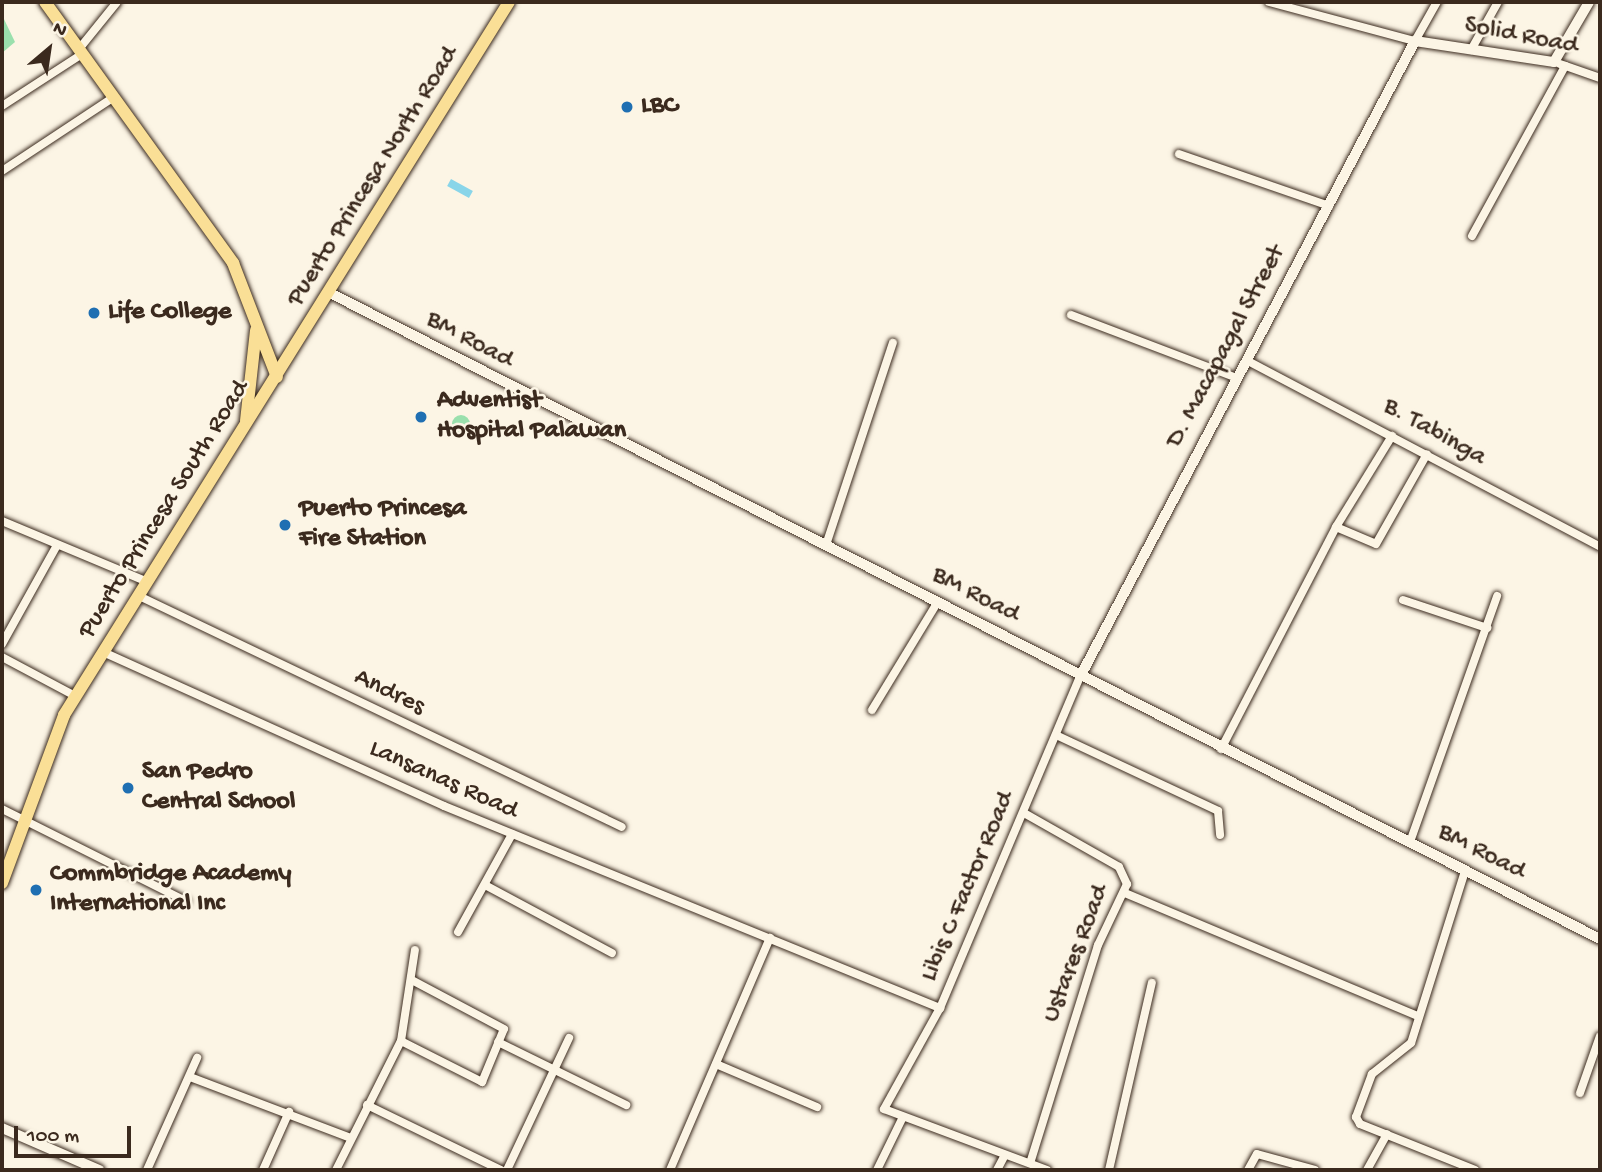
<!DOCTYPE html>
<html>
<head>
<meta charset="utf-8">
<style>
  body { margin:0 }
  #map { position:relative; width:1602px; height:1172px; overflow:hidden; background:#fcf5e5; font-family:"Gochi Hand",sans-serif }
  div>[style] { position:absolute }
  .green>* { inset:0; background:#9ae0ad }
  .round { border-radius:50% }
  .water>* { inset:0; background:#89d5e9; transform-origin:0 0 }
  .roads { filter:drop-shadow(0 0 2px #3b2a1e) drop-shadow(0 0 2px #3b2a1e) }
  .street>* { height:8px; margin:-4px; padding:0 4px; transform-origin:4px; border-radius:4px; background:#fcf5e5 }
  .secondary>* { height:10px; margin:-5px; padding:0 5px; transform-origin:5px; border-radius:5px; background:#fcf5e5 }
  .primary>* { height:12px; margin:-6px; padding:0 6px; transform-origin:6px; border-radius:6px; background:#fadf96 }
  .dots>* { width:19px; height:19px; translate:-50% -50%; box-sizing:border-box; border:4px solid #fcf5e5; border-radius:50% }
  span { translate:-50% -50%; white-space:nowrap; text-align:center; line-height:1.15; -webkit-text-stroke:5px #fcf5e5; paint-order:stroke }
  .street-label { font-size:26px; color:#3b2a1e }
  .poi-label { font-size:26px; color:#3b2a1e; font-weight:700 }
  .left { translate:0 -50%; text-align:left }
  .frame { position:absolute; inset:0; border:4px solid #3b2a1e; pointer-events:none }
  .north { position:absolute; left:14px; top:14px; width:70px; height:70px; -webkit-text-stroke:5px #fcf5e5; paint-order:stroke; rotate:29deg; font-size:19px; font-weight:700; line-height:28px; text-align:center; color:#3b2a1e }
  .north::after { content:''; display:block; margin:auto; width:24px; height:32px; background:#3b2a1e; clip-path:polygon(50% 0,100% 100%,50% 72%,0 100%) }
  .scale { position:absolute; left:14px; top:1126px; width:117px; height:32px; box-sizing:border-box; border:4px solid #3b2a1e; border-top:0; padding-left:9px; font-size:21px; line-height:24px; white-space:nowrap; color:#3b2a1e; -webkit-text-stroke:5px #fcf5e5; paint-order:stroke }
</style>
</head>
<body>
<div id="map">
  <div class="green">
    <div style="clip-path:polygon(2px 15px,15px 42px,2px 53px)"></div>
    <div class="round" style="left:452px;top:415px;width:18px;height:18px"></div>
  </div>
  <div class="water">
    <div style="left:451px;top:179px;width:25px;height:8px;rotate:29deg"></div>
  </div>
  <div class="roads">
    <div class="street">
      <div style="left:1269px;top:2px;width:151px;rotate:15deg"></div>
      <div style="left:1415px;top:41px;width:45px;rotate:-60.6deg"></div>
      <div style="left:79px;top:49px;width:60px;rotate:-51deg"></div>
      <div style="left:1471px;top:50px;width:55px;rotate:-60.6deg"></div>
      <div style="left:1560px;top:64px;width:42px;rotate:19.3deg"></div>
      <div style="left:2px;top:106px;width:95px;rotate:-33deg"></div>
      <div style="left:1179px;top:154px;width:159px;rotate:19.1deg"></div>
      <div style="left:2px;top:171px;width:134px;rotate:-33.5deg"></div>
      <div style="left:1472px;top:236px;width:194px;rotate:-61.3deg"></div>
      <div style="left:1071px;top:315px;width:178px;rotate:20.8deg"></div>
      <div style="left:1246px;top:360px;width:400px;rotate:27.8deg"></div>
      <div style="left:2px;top:521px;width:158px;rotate:22.7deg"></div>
      <div style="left:1336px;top:527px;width:43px;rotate:23deg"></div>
      <div style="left:1376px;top:544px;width:103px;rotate:-60.5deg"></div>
      <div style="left:826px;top:545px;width:213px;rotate:-71.7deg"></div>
      <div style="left:139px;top:596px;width:535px;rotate:25.56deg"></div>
      <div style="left:1403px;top:600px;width:89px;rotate:18.4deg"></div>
      <div style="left:2px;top:644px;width:113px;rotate:-60.9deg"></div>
      <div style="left:103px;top:652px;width:374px;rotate:24.3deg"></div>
      <div style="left:444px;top:806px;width:536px;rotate:22.16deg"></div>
      <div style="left:2px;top:657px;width:83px;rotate:28.1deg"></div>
      <div style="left:872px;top:710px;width:125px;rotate:-58.7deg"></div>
      <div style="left:1056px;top:735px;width:179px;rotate:25.1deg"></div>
      <div style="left:1218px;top:811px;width:24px;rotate:85deg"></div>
      <div style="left:1221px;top:749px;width:250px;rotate:-62.6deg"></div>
      <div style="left:1336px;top:527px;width:107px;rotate:-58.4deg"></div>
      <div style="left:2px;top:809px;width:206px;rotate:26.6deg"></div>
      <div style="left:1024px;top:813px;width:109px;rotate:29.6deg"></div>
      <div style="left:1119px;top:867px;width:19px;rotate:65deg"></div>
      <div style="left:1127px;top:884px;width:68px;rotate:115.4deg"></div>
      <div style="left:1098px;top:945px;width:228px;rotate:107.3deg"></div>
      <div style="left:1410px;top:842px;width:261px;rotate:-70.5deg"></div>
      <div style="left:1465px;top:871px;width:180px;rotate:107.4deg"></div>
      <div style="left:1411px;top:1043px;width:50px;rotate:141.5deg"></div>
      <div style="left:1372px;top:1074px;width:46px;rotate:110.4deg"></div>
      <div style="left:1356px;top:1117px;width:8px;rotate:60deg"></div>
      <div style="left:1360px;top:1124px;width:124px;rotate:21.8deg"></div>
      <div style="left:485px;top:885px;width:144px;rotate:28.2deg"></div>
      <div style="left:1125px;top:893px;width:317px;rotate:22.8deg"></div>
      <div style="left:458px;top:932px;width:112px;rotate:-61.1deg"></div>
      <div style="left:401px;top:1041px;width:91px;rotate:26.8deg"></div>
      <div style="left:482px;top:1082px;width:57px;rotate:-67.5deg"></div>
      <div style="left:504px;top:1029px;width:104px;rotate:-152deg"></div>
      <div style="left:498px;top:1042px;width:143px;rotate:26.2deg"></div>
      <div style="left:716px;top:1064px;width:110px;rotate:23.1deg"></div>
      <div style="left:190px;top:1077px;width:172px;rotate:20.8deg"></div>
      <div style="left:1580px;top:1093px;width:60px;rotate:-70.7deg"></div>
      <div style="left:367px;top:1105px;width:149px;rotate:25.9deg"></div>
      <div style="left:147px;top:1170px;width:123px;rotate:-65.9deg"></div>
      <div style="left:263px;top:1170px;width:64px;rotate:-65.9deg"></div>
      <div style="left:336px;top:1170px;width:144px;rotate:-63.3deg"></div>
      <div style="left:401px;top:1041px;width:92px;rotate:-81.3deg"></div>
      <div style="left:507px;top:1170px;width:146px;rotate:-64.8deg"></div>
      <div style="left:670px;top:1170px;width:253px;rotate:-66.7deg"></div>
      <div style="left:877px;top:1170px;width:57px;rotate:-63.9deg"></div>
      <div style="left:997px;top:1170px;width:17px;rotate:-62deg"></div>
      <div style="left:1047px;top:1170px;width:174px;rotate:-159.5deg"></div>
      <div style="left:884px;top:1109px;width:115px;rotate:-61deg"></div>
      <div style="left:940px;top:1008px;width:362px;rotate:-67.1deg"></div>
      <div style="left:1109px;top:1170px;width:192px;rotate:-77.1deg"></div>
      <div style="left:1248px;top:1170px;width:18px;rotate:-61deg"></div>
      <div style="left:1257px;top:1154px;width:60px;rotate:15.4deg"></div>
      <div style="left:1367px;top:1170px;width:41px;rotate:-60.9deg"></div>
    </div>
    <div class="secondary">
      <div style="left:330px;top:293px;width:1425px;rotate:26.96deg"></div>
      <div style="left:1081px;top:675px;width:717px;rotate:-62.22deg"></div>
      <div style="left:1415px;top:41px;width:141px;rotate:8.6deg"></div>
      <div style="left:1554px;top:62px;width:69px;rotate:-59.7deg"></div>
      <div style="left:2px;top:1128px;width:106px;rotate:23.4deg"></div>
    </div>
    <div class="primary">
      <div style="left:45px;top:2px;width:322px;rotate:54.2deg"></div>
      <div style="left:233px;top:263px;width:122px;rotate:68.9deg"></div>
      <div style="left:246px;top:421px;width:91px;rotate:-83.7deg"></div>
      <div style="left:2px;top:883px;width:179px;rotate:-69.7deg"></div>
      <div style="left:64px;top:715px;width:840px;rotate:-58.03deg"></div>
    </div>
  </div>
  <div class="dots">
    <div style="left:627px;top:107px;background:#1f6fb2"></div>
    <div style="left:94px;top:313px;background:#1f6fb2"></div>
    <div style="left:421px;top:417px;background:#1f6fb2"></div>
    <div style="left:285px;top:525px;background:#1f6fb2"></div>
    <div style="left:128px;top:788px;background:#1f6fb2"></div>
    <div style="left:36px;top:890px;background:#1f6fb2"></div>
  </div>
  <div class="street-label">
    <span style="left:1521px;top:37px;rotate:11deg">Solid Road</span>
    <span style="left:374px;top:177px;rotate:-58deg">Puerto Princesa North Road</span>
    <span style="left:469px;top:341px;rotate:28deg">BM Road</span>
    <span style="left:1227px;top:347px;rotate:-62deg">D. Macapagal Street</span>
    <span style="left:1434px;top:433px;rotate:29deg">B. Tabinga</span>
    <span style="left:165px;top:510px;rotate:-58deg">Puerto Princesa South Road</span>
    <span style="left:975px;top:596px;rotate:27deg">BM Road</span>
    <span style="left:389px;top:693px;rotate:26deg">Andres</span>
    <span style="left:443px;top:781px;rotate:24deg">Lansanas Road</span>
    <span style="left:1481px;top:853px;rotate:27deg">BM Road</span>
    <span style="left:969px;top:887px;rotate:-67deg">Libis C Factor Road</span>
    <span style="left:1077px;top:954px;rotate:-69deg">Ustares Road</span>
  </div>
  <div class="poi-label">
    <span class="left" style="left:641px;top:107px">LBC</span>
    <span class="left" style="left:108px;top:313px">Life College</span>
    <span class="left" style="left:437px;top:417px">Adventist<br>Hospital Palawan</span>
    <span class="left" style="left:299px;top:525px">Puerto Princesa<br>Fire Station</span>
    <span class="left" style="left:142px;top:788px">San Pedro<br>Central School</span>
    <span class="left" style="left:50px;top:890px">Commbridge Academy<br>International Inc</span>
  </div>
  <div class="frame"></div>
  <div class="north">N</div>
  <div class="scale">100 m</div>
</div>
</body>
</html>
